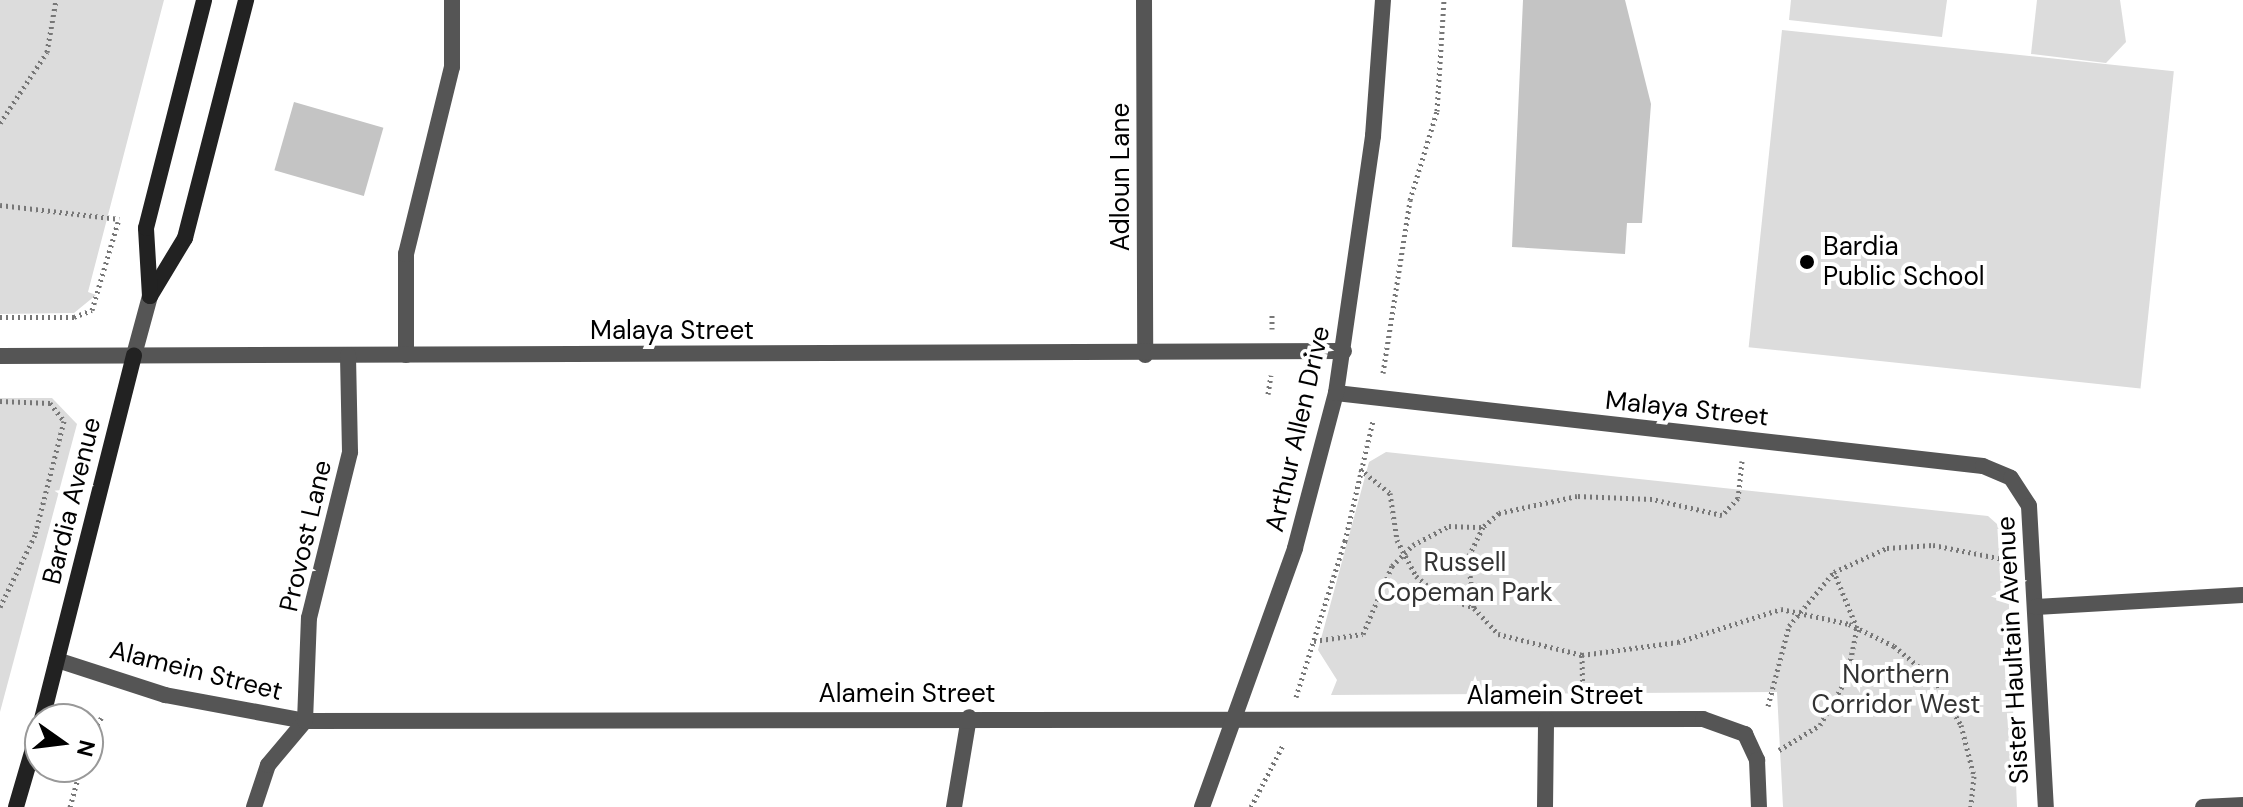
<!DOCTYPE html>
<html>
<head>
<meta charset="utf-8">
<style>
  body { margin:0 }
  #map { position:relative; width:2243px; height:807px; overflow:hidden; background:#fff; font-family:"DM Sans",sans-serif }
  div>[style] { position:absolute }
  .green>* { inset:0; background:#dcdcdc; transform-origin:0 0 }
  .building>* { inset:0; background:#c4c4c4; transform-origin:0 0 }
  .path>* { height:5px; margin-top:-2.5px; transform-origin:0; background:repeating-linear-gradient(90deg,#777 0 2px,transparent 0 6px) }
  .lane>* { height:16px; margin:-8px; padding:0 8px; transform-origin:8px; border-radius:8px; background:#555 }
  .street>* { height:16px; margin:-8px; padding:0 8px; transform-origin:8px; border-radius:8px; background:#555 }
  .secondary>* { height:16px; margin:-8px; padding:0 8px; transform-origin:8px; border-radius:8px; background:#222 }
  .dots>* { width:22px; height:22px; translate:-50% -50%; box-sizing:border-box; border:4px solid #fff; border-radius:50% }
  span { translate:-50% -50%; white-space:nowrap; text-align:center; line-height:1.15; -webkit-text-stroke:8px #fff; paint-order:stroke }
  .street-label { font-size:26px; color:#000 }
  .poi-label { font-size:26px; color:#000 }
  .left { translate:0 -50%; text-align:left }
  .park-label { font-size:26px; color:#333 }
  .north { position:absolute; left:24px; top:703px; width:80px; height:80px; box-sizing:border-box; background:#fff; border:2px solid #999; border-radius:50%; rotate:104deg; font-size:22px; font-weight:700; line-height:32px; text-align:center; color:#000 }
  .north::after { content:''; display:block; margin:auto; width:28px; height:36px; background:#000; clip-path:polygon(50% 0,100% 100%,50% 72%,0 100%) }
</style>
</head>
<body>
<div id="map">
  <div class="green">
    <div style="clip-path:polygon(0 0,164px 0,88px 292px,96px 295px,74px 313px,0 314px)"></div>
    <div style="clip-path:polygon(1791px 0,1947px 0,1942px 37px,1789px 20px)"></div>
    <div style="clip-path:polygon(2037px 0,2120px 0,2126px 42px,2106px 63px,2031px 54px)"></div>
    <div style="left:1782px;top:30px;width:394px;height:319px;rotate:6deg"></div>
    <div style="clip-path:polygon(0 398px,52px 398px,77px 424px,0 712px)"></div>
    <div style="clip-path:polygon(1386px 452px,1988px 516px,2006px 532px,2017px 807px,1783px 807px,1777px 692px,1331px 695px,1337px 680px,1318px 650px,1369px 462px)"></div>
  </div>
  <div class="building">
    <div style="clip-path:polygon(1523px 0,1625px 0,1651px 104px,1642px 223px,1627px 223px,1625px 254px,1512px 247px)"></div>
    <div style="left:294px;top:102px;width:93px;height:71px;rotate:16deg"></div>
  </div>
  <div class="path">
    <div style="left:0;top:123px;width:85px;rotate:-56.5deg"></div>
    <div style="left:47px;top:52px;width:53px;rotate:-80.2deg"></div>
    <div style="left:0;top:205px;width:120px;rotate:6.7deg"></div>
    <div style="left:0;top:317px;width:74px"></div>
    <div style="left:74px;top:317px;width:19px;rotate:-21deg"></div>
    <div style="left:92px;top:310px;width:92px;rotate:-73.5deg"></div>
    <div style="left:1272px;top:329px;width:17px;rotate:-90deg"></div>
    <div style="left:1383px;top:373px;width:175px;rotate:-81.1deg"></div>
    <div style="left:1410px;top:200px;width:93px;rotate:-73.1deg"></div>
    <div style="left:1437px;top:111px;width:111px;rotate:-86.4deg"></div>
    <div style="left:1268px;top:394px;width:19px;rotate:-81deg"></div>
    <div style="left:0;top:401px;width:50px;rotate:2.3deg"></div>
    <div style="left:50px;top:403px;width:23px;rotate:52deg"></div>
    <div style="left:64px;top:421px;width:118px;rotate:104.3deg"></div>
    <div style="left:35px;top:535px;width:80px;rotate:115.9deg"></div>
    <div style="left:1742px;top:461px;width:37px;rotate:96deg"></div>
    <div style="left:1738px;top:498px;width:23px;rotate:133deg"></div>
    <div style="left:1722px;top:515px;width:72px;rotate:-167.1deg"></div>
    <div style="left:1652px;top:499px;width:75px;rotate:-177.7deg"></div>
    <div style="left:1577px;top:496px;width:80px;rotate:167.7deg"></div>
    <div style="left:1499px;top:513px;width:21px;rotate:139deg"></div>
    <div style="left:1483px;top:527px;width:34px;rotate:116deg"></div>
    <div style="left:1468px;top:558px;width:50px;rotate:83.2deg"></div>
    <div style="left:1474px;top:608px;width:35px;rotate:47deg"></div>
    <div style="left:1498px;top:634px;width:87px;rotate:14deg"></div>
    <div style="left:1582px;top:655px;width:97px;rotate:-7.7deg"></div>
    <div style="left:1678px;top:642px;width:108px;rotate:-17.8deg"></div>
    <div style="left:1781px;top:609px;width:70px;rotate:12.4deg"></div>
    <div style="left:1849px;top:624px;width:50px;rotate:26.1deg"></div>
    <div style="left:1894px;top:646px;width:53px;rotate:39.7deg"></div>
    <div style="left:1935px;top:680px;width:52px;rotate:60deg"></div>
    <div style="left:1961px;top:725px;width:53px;rotate:75.7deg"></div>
    <div style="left:1974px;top:776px;width:31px;rotate:96deg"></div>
    <div style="left:1360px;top:469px;width:38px;rotate:39deg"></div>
    <div style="left:1390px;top:493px;width:48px;rotate:81.5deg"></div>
    <div style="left:1397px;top:540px;width:41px;rotate:62.2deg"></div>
    <div style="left:1416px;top:576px;width:31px;rotate:40deg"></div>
    <div style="left:1440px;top:596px;width:36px;rotate:19deg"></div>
    <div style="left:1314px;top:641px;width:49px;rotate:-8.1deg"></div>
    <div style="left:1363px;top:634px;width:74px;rotate:-66.9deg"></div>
    <div style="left:1392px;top:566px;width:30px;rotate:-45deg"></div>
    <div style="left:1413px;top:545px;width:41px;rotate:-27.8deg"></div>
    <div style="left:1449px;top:526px;width:34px;rotate:2deg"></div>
    <div style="left:1582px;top:655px;width:39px;rotate:89deg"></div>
    <div style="left:1296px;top:697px;width:164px;rotate:-72.6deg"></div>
    <div style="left:1345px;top:541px;width:123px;rotate:-76.9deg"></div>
    <div style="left:1768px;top:706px;width:83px;rotate:-75.3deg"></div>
    <div style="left:1789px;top:626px;width:70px;rotate:-50.2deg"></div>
    <div style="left:1834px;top:572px;width:58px;rotate:-24.4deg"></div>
    <div style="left:1887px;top:548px;width:46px;rotate:-3.7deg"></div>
    <div style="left:1933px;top:545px;width:76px;rotate:11.3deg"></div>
    <div style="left:88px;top:740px;width:26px;rotate:-59deg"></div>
    <div style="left:1779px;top:750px;width:48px;rotate:-31.4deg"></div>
    <div style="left:1820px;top:725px;width:54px;rotate:-60.1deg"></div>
    <div style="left:1847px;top:678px;width:51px;rotate:-78.7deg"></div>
    <div style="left:1857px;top:628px;width:61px;rotate:-112.3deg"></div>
    <div style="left:70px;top:807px;width:41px;rotate:-74.6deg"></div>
    <div style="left:1251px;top:807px;width:70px;rotate:-62.7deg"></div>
  </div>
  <div class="lane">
    <div style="left:954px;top:807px;width:91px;rotate:-80.5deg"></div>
    <div style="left:2203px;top:807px;width:40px;rotate:-2.9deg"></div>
  </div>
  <div class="street">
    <div style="left:1144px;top:0;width:355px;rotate:89.8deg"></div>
    <div style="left:134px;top:355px;width:61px;rotate:-74.8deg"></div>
    <div style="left:406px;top:355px;width:101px;rotate:-90deg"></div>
    <div style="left:406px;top:254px;width:193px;rotate:-76.2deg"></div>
    <div style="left:452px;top:67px;width:67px;rotate:-90deg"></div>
    <div style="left:0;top:356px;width:1344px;rotate:-0.21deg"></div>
    <div style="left:1336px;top:393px;width:651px;rotate:6.44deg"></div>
    <div style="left:1983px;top:466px;width:30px;rotate:23deg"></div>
    <div style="left:2011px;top:478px;width:33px;rotate:57deg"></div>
    <div style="left:2029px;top:506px;width:301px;rotate:86.8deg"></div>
    <div style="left:2036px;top:607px;width:207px;rotate:-3.3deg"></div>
    <div style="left:57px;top:660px;width:114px;rotate:18deg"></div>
    <div style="left:165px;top:695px;width:142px;rotate:10.5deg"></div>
    <div style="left:305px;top:721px;width:1398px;rotate:-0.08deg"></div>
    <div style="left:1703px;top:719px;width:45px;rotate:19.7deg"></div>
    <div style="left:1745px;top:734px;width:29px;rotate:65deg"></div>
    <div style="left:1757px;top:760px;width:47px;rotate:87.6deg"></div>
    <div style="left:254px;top:807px;width:44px;rotate:-71.6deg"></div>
    <div style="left:268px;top:765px;width:57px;rotate:-49.9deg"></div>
    <div style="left:305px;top:721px;width:103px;rotate:-87.8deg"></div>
    <div style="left:309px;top:618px;width:171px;rotate:-76.1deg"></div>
    <div style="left:350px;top:452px;width:97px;rotate:-91.2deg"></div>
    <div style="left:1202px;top:807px;width:275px;rotate:-70.2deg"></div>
    <div style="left:1295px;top:548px;width:160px;rotate:-75.2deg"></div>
    <div style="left:1336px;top:393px;width:260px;rotate:-81.8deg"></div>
    <div style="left:1373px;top:136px;width:136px;rotate:-85.8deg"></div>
    <div style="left:1545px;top:807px;width:87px;rotate:-89.3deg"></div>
  </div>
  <div class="secondary">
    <div style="left:150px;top:296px;width:68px;rotate:-58.9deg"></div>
    <div style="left:185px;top:238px;width:246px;rotate:-75.6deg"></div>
    <div style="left:150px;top:296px;width:68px;rotate:-93.4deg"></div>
    <div style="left:146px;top:228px;width:235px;rotate:-75.7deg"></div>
    <div style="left:42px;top:719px;width:375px;rotate:-75.8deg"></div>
    <div style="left:16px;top:807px;width:85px;rotate:-73.7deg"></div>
  </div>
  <div class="dots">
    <div style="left:1807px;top:262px;background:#000"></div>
  </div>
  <div class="street-label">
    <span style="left:1121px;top:177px;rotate:-90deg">Adloun Lane</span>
    <span style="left:672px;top:331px">Malaya Street</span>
    <span style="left:1687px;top:409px;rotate:6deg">Malaya Street</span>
    <span style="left:1298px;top:429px;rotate:-77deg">Arthur Allen Drive</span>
    <span style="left:72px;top:501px;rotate:-76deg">Bardia Avenue</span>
    <span style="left:306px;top:536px;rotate:-77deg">Provost Lane</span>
    <span style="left:2013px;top:650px;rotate:-93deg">Sister Haultain Avenue</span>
    <span style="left:196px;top:671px;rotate:14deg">Alamein Street</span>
    <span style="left:907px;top:694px">Alamein Street</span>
    <span style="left:1555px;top:696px">Alamein Street</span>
  </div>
  <div class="poi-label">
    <span class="left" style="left:1823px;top:262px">Bardia<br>Public School</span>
  </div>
  <div class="park-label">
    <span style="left:1465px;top:578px">Russell<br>Copeman Park</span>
    <span style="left:1896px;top:690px">Northern<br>Corridor West</span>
  </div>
  <div class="north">N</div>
</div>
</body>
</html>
